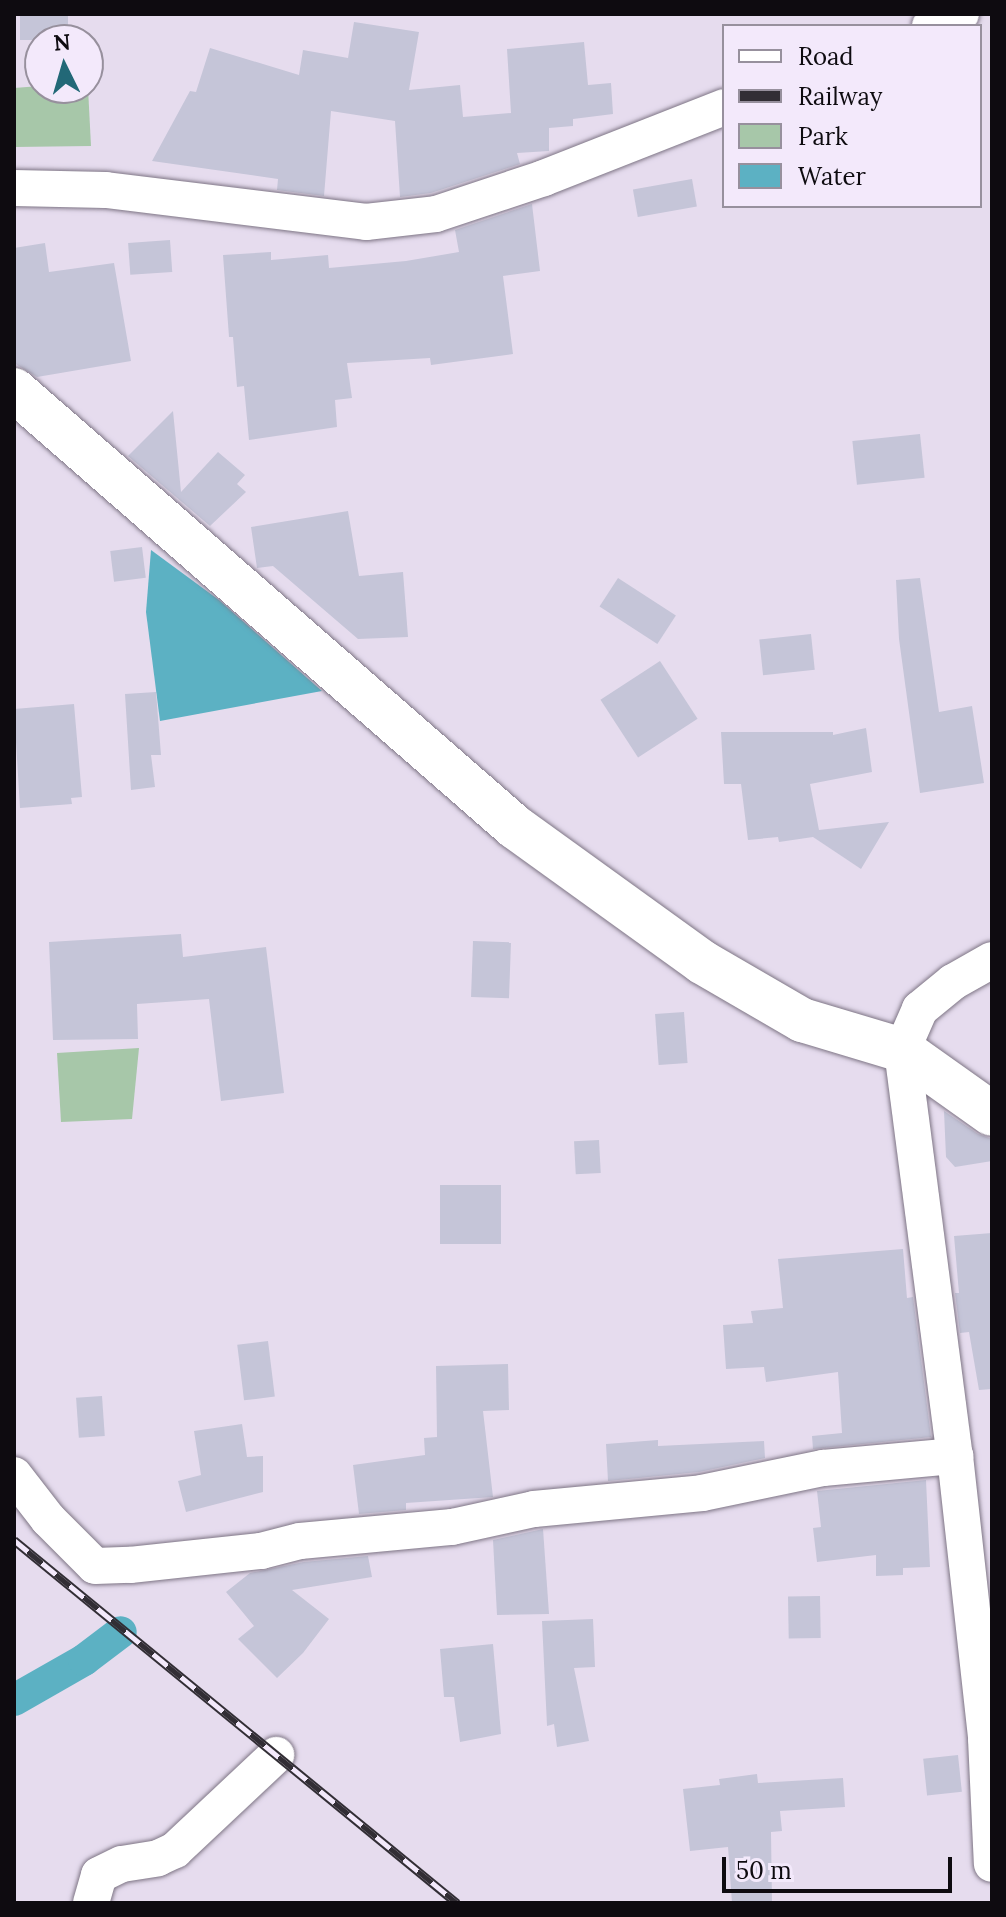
<!DOCTYPE html>
<html>
<head>
<meta charset="utf-8">
<style>
  body { margin:0 }
  #map { position:relative; width:1006px; height:1917px; overflow:hidden; background:#e6dcee; font-family:Lora,serif }
  div>[style] { position:absolute }
  .green>* { inset:0; background:#a7c7a9 }
  .water>* { inset:0; background:#5cb1c3 }
  .canal>* { height:32px; margin:-16px; padding:0 16px; transform-origin:16px; border-radius:16px; background:#5cb1c3 }
  .building>* { inset:0; background:#c5c5d8; transform-origin:0 0 }
  .roads { filter:drop-shadow(0 0 2px #7e7585) drop-shadow(0 0 2px #7e7585) }
  .minor>* { height:36px; margin:-18px; padding:0 18px; transform-origin:18px; border-radius:18px; background:#fff }
  .primary>* { height:44px; margin:-22px; padding:0 22px; transform-origin:22px; border-radius:22px; background:#fff }
  .rail>* { height:9px; margin-top:-4.5px; transform-origin:0; background:repeating-linear-gradient(90deg,#f3e9fb 0 18px,#322e35 0 36px); box-sizing:border-box; border-block:2px solid #322e35 }
  span { translate:-50% -50%; white-space:nowrap; text-align:center; line-height:1.15; -webkit-text-stroke:8px #f3e9fb; paint-order:stroke }
  .frame { position:absolute; inset:0; border:16px solid #0e0b10; pointer-events:none }
  .legend { position:absolute; left:722px; top:24px; width:260px; height:184px; box-sizing:border-box; background:#f3e9fb; border:2px solid #97909d; margin:0; padding:10px 14px; list-style:none; font-size:24px; color:#0e0b10 }
  .legend li { display:flex; align-items:center; gap:16px; height:40px }
  .legend b { width:40px; border:2px solid #97909d }
  .north { position:absolute; left:24px; top:24px; width:80px; height:80px; box-sizing:border-box; background:#f3e9fb; border:2px solid #97909d; border-radius:50%; rotate:355deg; font-size:22px; font-weight:700; line-height:32px; text-align:center; color:#0e0b10 }
  .north::after { content:''; display:block; margin:auto; width:28px; height:36px; background:#226877; clip-path:polygon(50% 0,100% 100%,50% 72%,0 100%) }
  .scale { position:absolute; left:722px; top:1857px; width:230px; height:36px; box-sizing:border-box; border:4px solid #0e0b10; border-top:0; padding-left:10px; font-size:24px; line-height:28px; white-space:nowrap; color:#0e0b10; -webkit-text-stroke:6px #f3e9fb; paint-order:stroke }
</style>
</head>
<body>
<div id="map">
  <div class="green">
    <div style="clip-path:polygon(40px 86px,88px 88px,91px 146px,14px 147px,14px 88px)"></div>
    <div style="clip-path:polygon(139px 1048px,132px 1119px,61px 1122px,57px 1053px)"></div>
  </div>
  <div class="water">
    <div style="clip-path:polygon(151px 550px,219px 600px,322px 691px,160px 721px,146px 612px)"></div>
  </div>
  <div class="canal">
    <div style="left:14px;top:1700px;width:81px;rotate:-29.7deg"></div>
    <div style="left:84px;top:1660px;width:46px;rotate:-37.1deg"></div>
  </div>
  <div class="building">
    <div style="left:20px;top:14px;width:48px;height:26px"></div>
    <div style="clip-path:polygon(354px 22px,419px 32px,409px 90px,460px 85px,463px 117px,511px 113px,507px 49px,584px 42px,588px 85px,611px 83px,613px 114px,573px 119px,573px 126px,549px 128px,549px 151px,517px 153px,520px 164px,431px 193px,400px 197px,395px 121px,331px 111px,324px 196px,277px 190px,278px 179px,152px 161px,190px 91px,196px 92px,210px 48px,299px 75px,303px 50px,348px 58px)"></div>
    <div style="left:692px;top:179px;width:28px;height:60px;rotate:80deg"></div>
    <div style="clip-path:polygon(532px 204px,540px 271px,503px 276px,513px 354px,431px 365px,430px 358px,347px 363px,352px 398px,335px 400px,337px 427px,249px 440px,244px 386px,237px 387px,233px 337px,229px 337px,223px 255px,271px 252px,271px 260px,328px 255px,329px 268px,406px 261px,459px 252px,455px 230px)"></div>
    <div style="left:170px;top:240px;width:32px;height:42px;rotate:86deg"></div>
    <div style="clip-path:polygon(45px 243px,49px 272px,114px 263px,131px 361px,37px 377px,14px 363px,14px 248px)"></div>
    <div style="clip-path:polygon(173px 411px,181px 492px,218px 452px,245px 475px,237px 484px,246px 492px,210px 526px,128px 456px)"></div>
    <div style="left:920px;top:434px;width:44px;height:68px;rotate:84deg"></div>
    <div style="clip-path:polygon(348px 511px,359px 576px,403px 572px,408px 637px,358px 639px,273px 566px,257px 568px,251px 527px)"></div>
    <div style="left:142px;top:547px;width:31px;height:32px;rotate:83deg"></div>
    <div style="left:618px;top:578px;width:69px;height:34px;rotate:33deg"></div>
    <div style="clip-path:polygon(920px 578px,939px 712px,972px 706px,984px 783px,920px 793px,899px 639px,896px 580px)"></div>
    <div style="left:811px;top:634px;width:36px;height:52px;rotate:84deg"></div>
    <div style="left:660px;top:661px;width:69px;height:71px;rotate:57deg"></div>
    <div style="clip-path:polygon(156px 692px,161px 755px,151px 755px,155px 787px,131px 790px,125px 694px)"></div>
    <div style="clip-path:polygon(74px 704px,82px 797px,71px 798px,72px 804px,20px 808px,14px 709px)"></div>
    <div style="clip-path:polygon(866px 728px,872px 772px,810px 784px,819px 830px,889px 822px,861px 869px,813px 837px,779px 842px,778px 837px,748px 840px,741px 784px,724px 784px,721px 732px,833px 732px,833px 735px)"></div>
    <div style="clip-path:polygon(181px 934px,183px 957px,266px 947px,284px 1093px,221px 1101px,209px 999px,137px 1004px,138px 1039px,53px 1040px,49px 942px)"></div>
    <div style="left:473px;top:941px;width:38px;height:56px;rotate:2deg"></div>
    <div style="left:684px;top:1012px;width:51px;height:29px;rotate:86deg"></div>
    <div style="clip-path:polygon(944px 1111px,978px 1134px,992px 1139px,992px 1161px,955px 1167px,946px 1157px)"></div>
    <div style="left:599px;top:1140px;width:33px;height:25px;rotate:87deg"></div>
    <div style="left:440px;top:1185px;width:61px;height:59px"></div>
    <div style="clip-path:polygon(992px 1233px,992px 1389px,979px 1390px,969px 1332px,960px 1333px,955px 1293px,959px 1293px,954px 1236px)"></div>
    <div style="clip-path:polygon(903px 1249px,907px 1298px,913px 1297px,931px 1437px,813px 1449px,812px 1436px,842px 1433px,838px 1372px,766px 1382px,764px 1367px,726px 1369px,723px 1325px,753px 1323px,751px 1311px,783px 1308px,778px 1259px)"></div>
    <div style="left:268px;top:1341px;width:56px;height:31px;rotate:83deg"></div>
    <div style="clip-path:polygon(508px 1364px,509px 1410px,483px 1411px,493px 1497px,406px 1503px,406px 1510px,359px 1514px,353px 1465px,425px 1455px,424px 1438px,437px 1437px,436px 1366px)"></div>
    <div style="left:102px;top:1396px;width:40px;height:26px;rotate:86deg"></div>
    <div style="clip-path:polygon(242px 1424px,247px 1457px,263px 1456px,263px 1492px,186px 1512px,178px 1481px,201px 1475px,194px 1431px)"></div>
    <div style="clip-path:polygon(658px 1440px,658px 1446px,764px 1441px,765px 1458px,699px 1472px,608px 1481px,606px 1444px)"></div>
    <div style="clip-path:polygon(926px 1480px,930px 1567px,903px 1568px,903px 1575px,876px 1576px,876px 1555px,817px 1562px,813px 1528px,821px 1527px,817px 1491px)"></div>
    <div style="clip-path:polygon(543px 1529px,549px 1614px,497px 1615px,493px 1540px)"></div>
    <div style="clip-path:polygon(368px 1556px,372px 1577px,292px 1590px,329px 1619px,303px 1653px,277px 1678px,238px 1639px,254px 1626px,226px 1592px,250px 1573px,304px 1562px)"></div>
    <div style="left:820px;top:1596px;width:42px;height:32px;rotate:89deg"></div>
    <div style="clip-path:polygon(593px 1619px,595px 1667px,574px 1668px,589px 1741px,557px 1747px,554px 1724px,547px 1726px,542px 1621px)"></div>
    <div style="clip-path:polygon(493px 1644px,501px 1734px,460px 1742px,454px 1697px,444px 1697px,440px 1649px)"></div>
    <div style="left:958px;top:1755px;width:37px;height:35px;rotate:84deg"></div>
    <div style="clip-path:polygon(757px 1774px,758px 1783px,843px 1778px,845px 1807px,780px 1811px,782px 1831px,771px 1832px,772px 1903px,732px 1903px,728px 1847px,690px 1851px,683px 1789px,720px 1785px,719px 1779px)"></div>
  </div>
  <div class="roads">
    <div class="minor">
      <div style="left:930px;top:26px;width:33px;rotate:-21deg"></div>
      <div style="left:14px;top:188px;width:92px;rotate:1.2deg"></div>
      <div style="left:106px;top:190px;width:262px;rotate:7deg"></div>
      <div style="left:366px;top:222px;width:70px;rotate:-6.5deg"></div>
      <div style="left:436px;top:214px;width:114px;rotate:-18.4deg"></div>
      <div style="left:544px;top:178px;width:193px;rotate:-21.5deg"></div>
      <div style="left:992px;top:960px;width:45px;rotate:150.6deg"></div>
      <div style="left:953px;top:982px;width:43px;rotate:140.7deg"></div>
      <div style="left:920px;top:1009px;width:45px;rotate:113.7deg"></div>
      <div style="left:902px;top:1050px;width:409px;rotate:82.6deg"></div>
      <div style="left:955px;top:1456px;width:285px;rotate:83.7deg"></div>
      <div style="left:986px;top:1739px;width:125px;rotate:87.3deg"></div>
      <div style="left:14px;top:1475px;width:56px;rotate:52.3deg"></div>
      <div style="left:48px;top:1519px;width:66px;rotate:45deg"></div>
      <div style="left:95px;top:1566px;width:35px;rotate:-2deg"></div>
      <div style="left:130px;top:1565px;width:132px;rotate:-6.1deg"></div>
      <div style="left:261px;top:1551px;width:40px;rotate:-14.4deg"></div>
      <div style="left:300px;top:1541px;width:153px;rotate:-5.3deg"></div>
      <div style="left:452px;top:1527px;width:84px;rotate:-12.4deg"></div>
      <div style="left:534px;top:1509px;width:169px;rotate:-5.4deg"></div>
      <div style="left:702px;top:1493px;width:124px;rotate:-11.7deg"></div>
      <div style="left:823px;top:1468px;width:133px;rotate:-5.2deg"></div>
      <div style="left:91px;top:1903px;width:29px;rotate:-74deg"></div>
      <div style="left:99px;top:1875px;width:25px;rotate:-26deg"></div>
      <div style="left:122px;top:1864px;width:36px;rotate:-9deg"></div>
      <div style="left:158px;top:1858px;width:19px;rotate:-25deg"></div>
      <div style="left:175px;top:1850px;width:139px;rotate:-43.2deg"></div>
    </div>
    <div class="primary">
      <div style="left:14px;top:390px;width:665px;rotate:41.1deg"></div>
      <div style="left:515px;top:827px;width:231px;rotate:35.8deg"></div>
      <div style="left:702px;top:962px;width:116px;rotate:30.1deg"></div>
      <div style="left:802px;top:1020px;width:104px;rotate:16.7deg"></div>
      <div style="left:902px;top:1050px;width:110px;rotate:35.4deg"></div>
    </div>
  </div>
  <div class="rail">
    <div style="left:14px;top:1540px;width:573px;rotate:39.33deg"></div>
  </div>
  <div class="frame"></div>
  <ul class="legend">
  <li><b style="height:10px;background:#fff"></b>Road</li>
  <li><b style="height:10px;background:#322e35"></b>Railway</li>
  <li><b style="height:22px;background:#a7c7a9"></b>Park</li>
  <li><b style="height:22px;background:#5cb1c3"></b>Water</li>
  </ul>
  <div class="north">N</div>
  <div class="scale">50 m</div>
</div>
</body>
</html>
